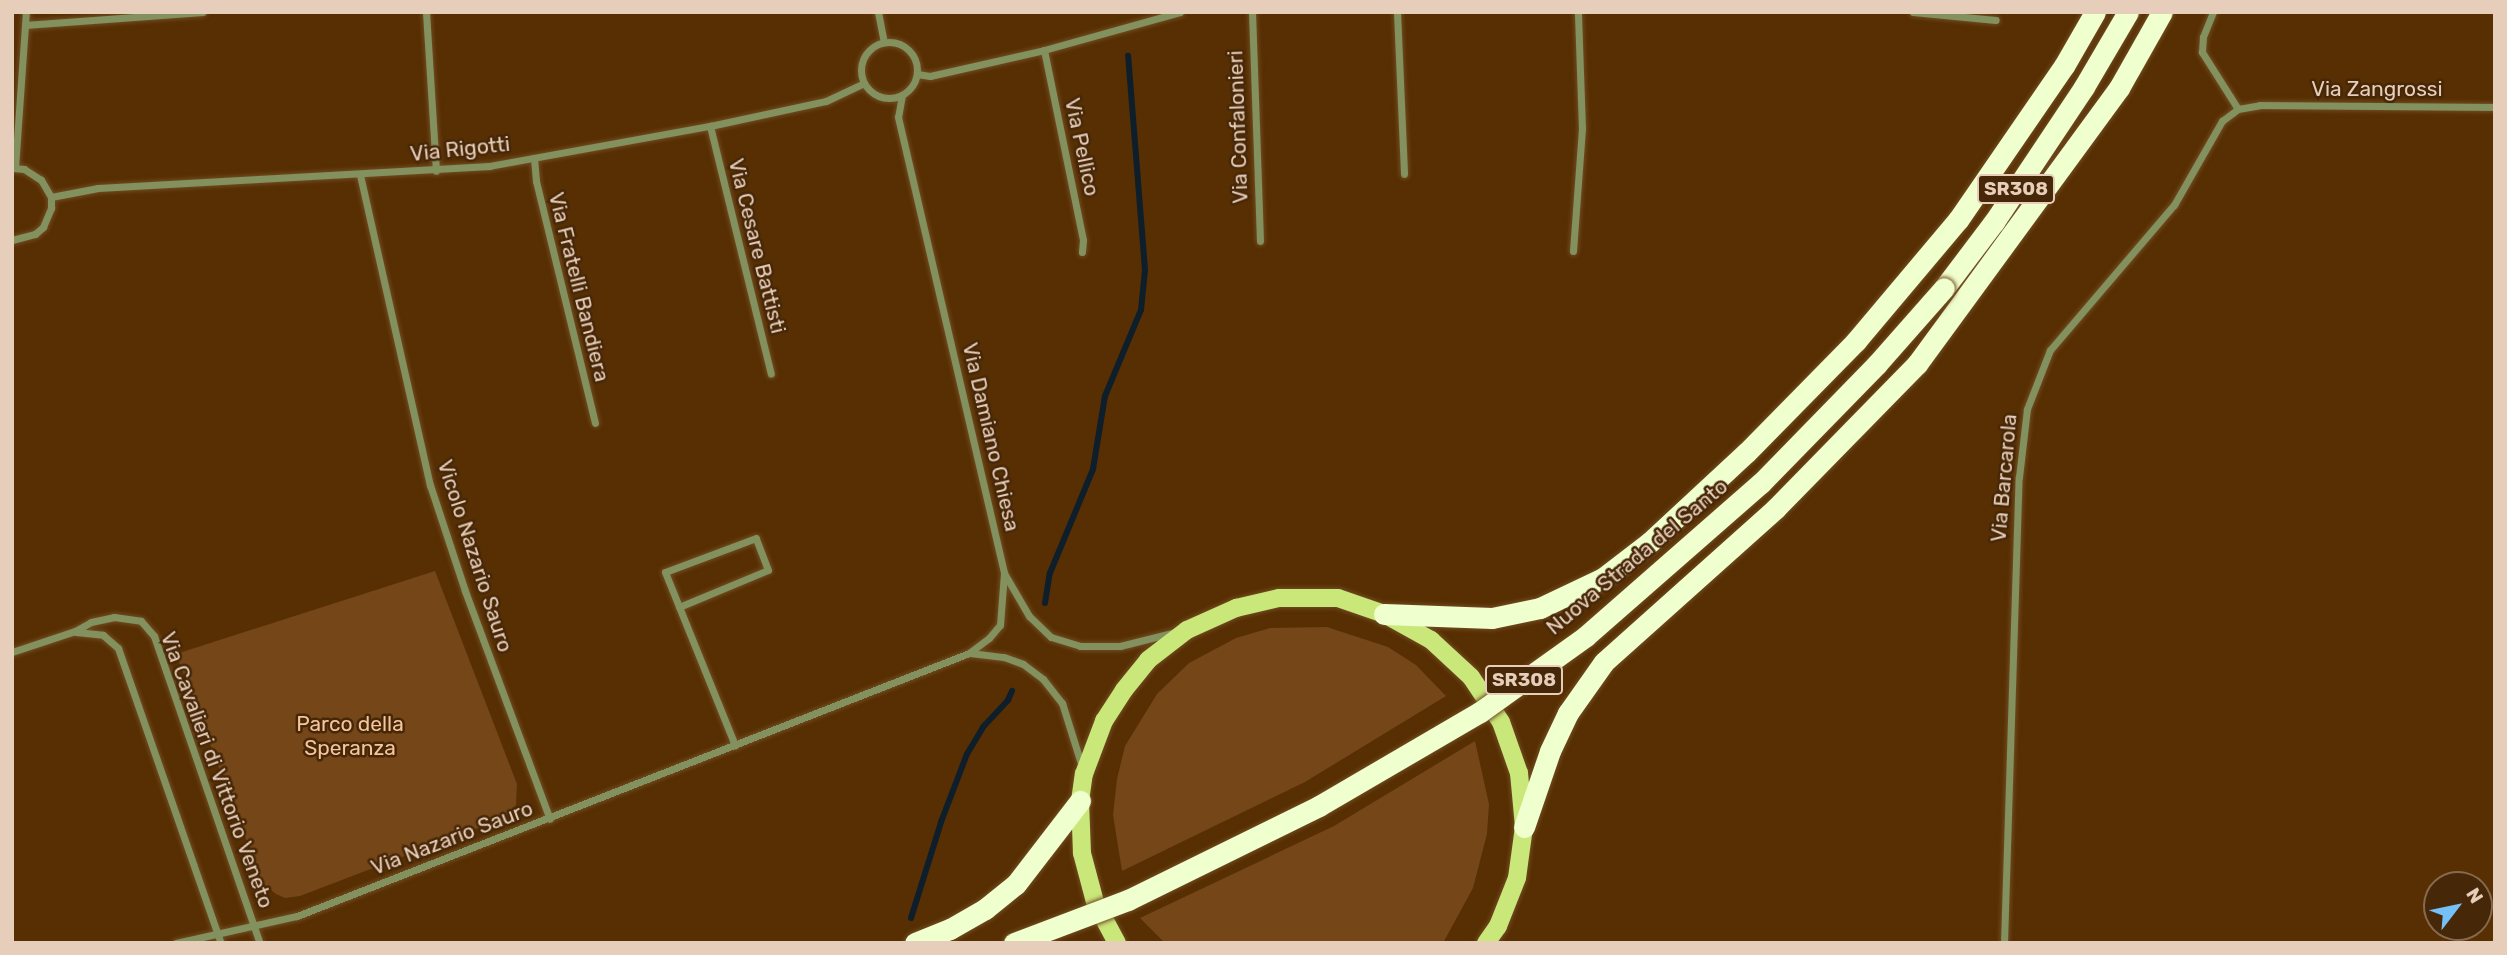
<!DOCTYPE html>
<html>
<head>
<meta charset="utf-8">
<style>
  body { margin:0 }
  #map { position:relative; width:2507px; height:955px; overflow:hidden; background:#572f02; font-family:Rubik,sans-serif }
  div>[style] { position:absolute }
  .green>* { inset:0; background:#754617 }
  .stream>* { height:6px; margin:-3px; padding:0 3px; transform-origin:3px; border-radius:3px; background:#0e1f2b }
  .roads { filter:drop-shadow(0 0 2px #714c23) drop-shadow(0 0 2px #714c23) }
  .street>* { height:7px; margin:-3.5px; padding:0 3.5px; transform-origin:3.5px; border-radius:3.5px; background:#82915e }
  .street>.ring { margin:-3.5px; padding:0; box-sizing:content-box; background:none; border:7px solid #82915e; border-radius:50% }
  .primary>* { height:18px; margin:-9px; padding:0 9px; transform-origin:9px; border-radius:9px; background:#cae77a }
  .highway>* { height:21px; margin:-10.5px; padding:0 10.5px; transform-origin:10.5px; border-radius:10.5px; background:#f0ffce }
  .bridges { filter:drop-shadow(0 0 2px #714c23) drop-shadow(0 0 2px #714c23) }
  .highway-bridge>* { height:21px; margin:-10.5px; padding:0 10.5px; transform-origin:10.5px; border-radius:10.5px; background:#f0ffce }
  span { translate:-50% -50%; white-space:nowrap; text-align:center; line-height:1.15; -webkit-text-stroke:5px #462708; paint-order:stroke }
  .shield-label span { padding:2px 5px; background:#462708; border:2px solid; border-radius:5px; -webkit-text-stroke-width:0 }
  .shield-label { font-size:19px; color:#e7ceba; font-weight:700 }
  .street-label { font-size:21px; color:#e7ceba }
  .park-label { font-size:21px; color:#f5c59c }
  .frame { position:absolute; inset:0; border:14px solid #e7ceba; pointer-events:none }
  .north { position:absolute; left:2423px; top:871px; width:70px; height:70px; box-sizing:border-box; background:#462708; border:2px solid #866a4f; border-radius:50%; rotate:58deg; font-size:19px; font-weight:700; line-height:28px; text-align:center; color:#e7ceba }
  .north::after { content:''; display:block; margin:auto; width:24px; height:32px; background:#75c0f6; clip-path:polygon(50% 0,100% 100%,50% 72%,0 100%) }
</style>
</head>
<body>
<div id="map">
  <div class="green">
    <div style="clip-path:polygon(435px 571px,517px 784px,516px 805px,504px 818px,300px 896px,285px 898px,276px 894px,263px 884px,176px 654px)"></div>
    <div style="clip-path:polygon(1327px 627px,1388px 647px,1416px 665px,1446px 696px,1305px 782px,1122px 871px,1113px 815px,1117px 779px,1125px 746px,1157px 694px,1189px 663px,1236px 638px,1270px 628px)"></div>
    <div style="clip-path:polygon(1475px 741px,1489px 804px,1487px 834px,1473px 888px,1443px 943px,1165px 943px,1140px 918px,1334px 826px)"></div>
  </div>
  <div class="stream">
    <div style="left:1045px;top:603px;width:30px;rotate:-81deg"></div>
    <div style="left:1050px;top:573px;width:113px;rotate:-67.5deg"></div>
    <div style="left:1093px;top:469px;width:74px;rotate:-80.7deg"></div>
    <div style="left:1105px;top:396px;width:93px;rotate:-67.3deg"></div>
    <div style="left:1141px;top:310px;width:40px;rotate:-84.3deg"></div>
    <div style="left:1145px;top:270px;width:215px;rotate:-94.5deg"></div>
    <div style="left:911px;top:918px;width:101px;rotate:-72.6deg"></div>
    <div style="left:941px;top:822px;width:73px;rotate:-69.1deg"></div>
    <div style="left:967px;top:754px;width:31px;rotate:-59deg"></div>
    <div style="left:983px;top:727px;width:37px;rotate:-47deg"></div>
    <div style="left:1008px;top:700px;width:10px;rotate:-66deg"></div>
  </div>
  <div class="roads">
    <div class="street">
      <div style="left:426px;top:12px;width:159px;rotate:86.4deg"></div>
      <div style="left:878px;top:12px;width:31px;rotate:79deg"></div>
      <div style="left:1252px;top:12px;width:229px;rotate:88deg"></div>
      <div style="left:1397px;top:12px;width:162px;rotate:87.5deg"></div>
      <div style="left:1913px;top:12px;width:83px;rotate:5.5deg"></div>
      <div style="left:2213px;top:12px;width:27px;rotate:112deg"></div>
      <div style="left:2203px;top:37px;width:15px;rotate:94deg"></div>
      <div style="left:2202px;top:52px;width:67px;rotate:57.7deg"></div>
      <div style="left:25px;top:25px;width:178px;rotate:-4.2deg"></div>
      <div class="ring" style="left:861px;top:42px;width:49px;height:49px"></div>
      <div style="left:1044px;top:50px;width:194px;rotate:78.4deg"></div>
      <div style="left:1083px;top:240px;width:12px;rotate:95deg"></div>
      <div style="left:917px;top:74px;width:13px;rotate:9deg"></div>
      <div style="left:930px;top:76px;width:117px;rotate:-12.8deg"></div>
      <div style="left:1044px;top:50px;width:141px;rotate:-15.6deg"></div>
      <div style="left:902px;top:95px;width:22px;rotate:100deg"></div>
      <div style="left:898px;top:117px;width:468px;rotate:76.9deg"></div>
      <div style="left:1004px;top:573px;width:50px;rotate:59.8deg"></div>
      <div style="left:1029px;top:616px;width:30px;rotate:44deg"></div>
      <div style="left:1051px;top:637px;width:30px;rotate:17deg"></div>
      <div style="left:1080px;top:646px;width:40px"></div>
      <div style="left:1120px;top:646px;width:58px;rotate:-14deg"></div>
      <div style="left:710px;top:126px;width:255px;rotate:76.2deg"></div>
      <div style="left:534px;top:158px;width:23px;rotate:85deg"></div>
      <div style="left:536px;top:181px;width:249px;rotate:76.3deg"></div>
      <div style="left:15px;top:168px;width:156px;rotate:-86deg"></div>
      <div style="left:360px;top:175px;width:318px;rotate:77.3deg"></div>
      <div style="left:430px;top:485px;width:112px;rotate:71.7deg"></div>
      <div style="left:465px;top:591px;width:243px;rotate:69.6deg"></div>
      <div style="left:51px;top:197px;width:48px;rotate:-10.8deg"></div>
      <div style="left:98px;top:188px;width:392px;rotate:-3.2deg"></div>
      <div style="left:489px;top:166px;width:225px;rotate:-10.3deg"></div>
      <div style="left:710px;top:126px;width:119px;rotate:-12.2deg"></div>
      <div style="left:826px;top:101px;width:42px;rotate:-25.3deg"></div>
      <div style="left:12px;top:240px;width:24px;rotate:-15deg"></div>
      <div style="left:35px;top:234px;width:11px;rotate:-41deg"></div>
      <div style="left:43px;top:227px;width:21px;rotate:-67deg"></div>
      <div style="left:51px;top:208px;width:11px;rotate:-90deg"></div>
      <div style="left:51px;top:197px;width:20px;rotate:-120deg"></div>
      <div style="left:41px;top:180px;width:20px;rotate:-147deg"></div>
      <div style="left:24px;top:169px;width:11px;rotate:-175deg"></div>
      <div style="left:1573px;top:251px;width:122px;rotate:-85.8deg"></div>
      <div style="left:1582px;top:129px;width:117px;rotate:-92deg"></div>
      <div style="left:679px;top:607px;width:96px;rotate:-22.6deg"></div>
      <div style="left:768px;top:570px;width:34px;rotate:-111deg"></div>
      <div style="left:756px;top:538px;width:97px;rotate:159.5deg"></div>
      <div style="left:665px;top:572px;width:187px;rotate:68deg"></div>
      <div style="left:76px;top:632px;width:27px;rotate:6deg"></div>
      <div style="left:103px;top:635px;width:20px;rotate:41deg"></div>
      <div style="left:118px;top:648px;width:312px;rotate:70.8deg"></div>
      <div style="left:12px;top:652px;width:66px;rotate:-18.4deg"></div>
      <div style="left:75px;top:631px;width:18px;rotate:-29deg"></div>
      <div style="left:91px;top:622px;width:24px;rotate:-12deg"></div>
      <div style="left:114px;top:617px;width:27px;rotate:8deg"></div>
      <div style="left:141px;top:621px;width:20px;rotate:49deg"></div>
      <div style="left:154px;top:636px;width:325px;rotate:71deg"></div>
      <div style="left:970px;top:653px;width:34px;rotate:7deg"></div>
      <div style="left:1004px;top:657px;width:20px;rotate:20deg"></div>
      <div style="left:1023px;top:664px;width:25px;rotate:37deg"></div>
      <div style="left:1043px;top:679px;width:31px;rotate:52deg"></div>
      <div style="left:1062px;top:703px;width:67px;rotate:72.6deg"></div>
      <div style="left:176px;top:943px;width:124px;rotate:-12.6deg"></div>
      <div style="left:297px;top:916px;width:722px;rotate:-21.37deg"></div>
      <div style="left:969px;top:653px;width:25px;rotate:-37deg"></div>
      <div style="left:989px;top:638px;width:17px;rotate:-50deg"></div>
      <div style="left:1000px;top:625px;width:52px;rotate:-85.6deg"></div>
      <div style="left:2004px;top:943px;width:466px;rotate:-88.2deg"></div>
      <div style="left:2019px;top:477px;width:68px;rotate:-83.3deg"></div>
      <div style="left:2027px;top:409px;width:63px;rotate:-68.7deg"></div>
      <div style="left:2050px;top:350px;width:191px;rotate:-49.5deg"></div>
      <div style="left:2174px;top:205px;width:97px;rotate:-60.3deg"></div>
      <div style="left:2222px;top:121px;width:20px;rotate:-37deg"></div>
      <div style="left:2238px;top:109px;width:22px;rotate:-10deg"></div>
      <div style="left:2260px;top:105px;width:235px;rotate:0.5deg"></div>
    </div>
    <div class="primary">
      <div style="left:1117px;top:943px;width:47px;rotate:-118.2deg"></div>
      <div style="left:1095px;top:902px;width:51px;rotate:-104.9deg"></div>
      <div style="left:1082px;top:853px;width:52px;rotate:-92.2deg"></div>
      <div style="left:1080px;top:801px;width:27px;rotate:-82deg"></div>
      <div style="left:1084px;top:774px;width:57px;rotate:-69.3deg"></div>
      <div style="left:1104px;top:721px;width:37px;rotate:-57deg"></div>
      <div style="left:1124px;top:690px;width:38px;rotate:-51deg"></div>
      <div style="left:1148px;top:660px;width:49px;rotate:-37.6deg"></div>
      <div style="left:1187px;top:630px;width:54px;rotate:-24.2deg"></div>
      <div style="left:1236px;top:608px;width:44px;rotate:-13.1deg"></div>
      <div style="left:1279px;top:598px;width:59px"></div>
      <div style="left:1338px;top:598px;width:49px;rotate:19.2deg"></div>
      <div style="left:1384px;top:614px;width:54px;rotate:29deg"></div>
      <div style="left:1431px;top:640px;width:54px;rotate:42.8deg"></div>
      <div style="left:1471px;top:677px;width:54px;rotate:56.3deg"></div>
      <div style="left:1501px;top:722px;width:54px;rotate:70.6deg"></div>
      <div style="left:1519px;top:773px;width:54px;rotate:84.7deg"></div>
      <div style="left:1524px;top:827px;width:51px;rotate:97.8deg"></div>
      <div style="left:1517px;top:878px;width:52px;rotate:111.6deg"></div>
      <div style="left:1498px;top:926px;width:21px;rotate:125deg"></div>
    </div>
    <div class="highway">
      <div style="left:1944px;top:288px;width:83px;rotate:-52.9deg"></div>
      <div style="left:1994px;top:222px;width:162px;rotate:-56.3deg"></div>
      <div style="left:2084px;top:87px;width:87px;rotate:-59.6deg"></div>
      <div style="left:1384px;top:614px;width:108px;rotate:2.1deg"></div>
      <div style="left:1492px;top:618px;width:49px;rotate:-11.8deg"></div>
      <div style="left:1540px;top:608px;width:70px;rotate:-25.5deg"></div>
      <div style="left:1603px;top:578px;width:59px;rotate:-37.5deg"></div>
      <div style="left:1650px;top:542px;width:132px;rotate:-42.9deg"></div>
      <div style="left:1747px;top:452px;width:156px;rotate:-45.5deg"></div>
      <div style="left:1856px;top:341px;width:158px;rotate:-49.9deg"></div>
      <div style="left:1958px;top:220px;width:187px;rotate:-55.5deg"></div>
      <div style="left:2064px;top:66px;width:62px;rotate:-60.1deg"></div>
      <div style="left:1524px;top:827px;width:80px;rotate:-71.1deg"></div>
      <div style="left:1550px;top:751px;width:42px;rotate:-64.7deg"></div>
      <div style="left:1568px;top:713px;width:62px;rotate:-54.8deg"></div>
      <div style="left:1604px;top:662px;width:231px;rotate:-41.8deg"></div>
      <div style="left:1776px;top:508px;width:202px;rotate:-45.6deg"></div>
      <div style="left:1917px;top:364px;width:342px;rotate:-53.8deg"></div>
      <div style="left:2119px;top:88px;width:87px;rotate:-60.5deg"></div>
      <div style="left:915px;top:943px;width:38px;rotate:-22deg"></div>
      <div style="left:950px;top:929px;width:40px;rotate:-29.7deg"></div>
      <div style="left:985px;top:909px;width:40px;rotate:-39deg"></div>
      <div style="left:1016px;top:884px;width:105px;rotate:-52.4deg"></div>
    </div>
  </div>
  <div class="bridges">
    <div class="highway-bridge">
      <div style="left:1014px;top:943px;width:122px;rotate:-20.7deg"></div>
      <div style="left:1128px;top:900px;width:213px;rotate:-26.2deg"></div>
      <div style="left:1319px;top:806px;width:186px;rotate:-30.3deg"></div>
      <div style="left:1480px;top:712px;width:130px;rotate:-35.6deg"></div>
      <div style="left:1586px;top:636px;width:232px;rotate:-41.2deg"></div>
      <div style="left:1761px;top:483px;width:166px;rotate:-45.7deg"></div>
      <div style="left:1877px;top:364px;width:101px;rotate:-48.6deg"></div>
    </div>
  </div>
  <div class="shield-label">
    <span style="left:2016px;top:189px">SR308</span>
    <span style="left:1524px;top:680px">SR308</span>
  </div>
  <div class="street-label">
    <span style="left:2377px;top:89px">Via Zangrossi</span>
    <span style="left:1238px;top:127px;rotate:-92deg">Via Confalonieri</span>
    <span style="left:1082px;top:147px;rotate:78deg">Via Pellico</span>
    <span style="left:460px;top:149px;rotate:-6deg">Via Rigotti</span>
    <span style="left:757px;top:246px;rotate:76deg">Via Cesare Battisti</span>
    <span style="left:579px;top:287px;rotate:76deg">Via Fratelli Bandiera</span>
    <span style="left:991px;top:437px;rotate:77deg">Via Damiano Chiesa</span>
    <span style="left:2004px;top:478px;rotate:-85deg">Via Barcarola</span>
    <span style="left:475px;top:556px;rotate:72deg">Vicolo Nazario Sauro</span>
    <span style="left:1637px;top:557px;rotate:-40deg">Nuova Strada del Santo</span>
    <span style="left:217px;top:770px;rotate:70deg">Via Cavalieri di Vittorio Veneto</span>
    <span style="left:452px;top:838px;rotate:-21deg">Via Nazario Sauro</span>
  </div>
  <div class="park-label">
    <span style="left:350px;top:736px">Parco della<br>Speranza</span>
  </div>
  <div class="frame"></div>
  <div class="north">N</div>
</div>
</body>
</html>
